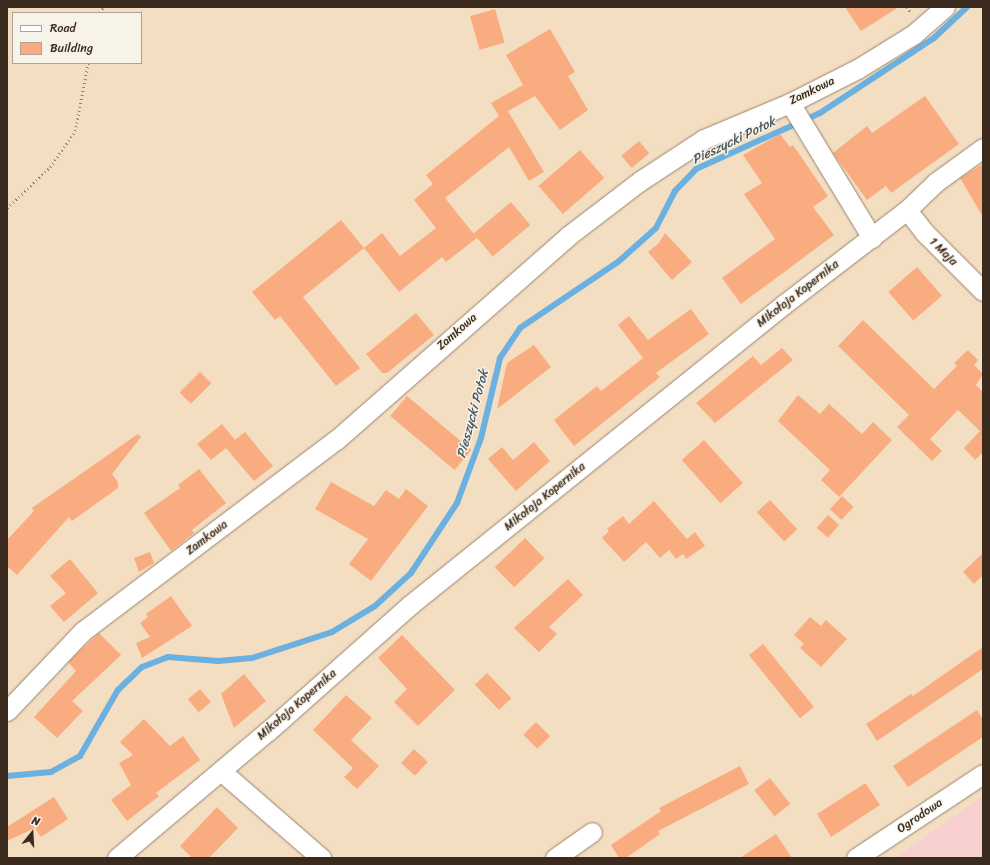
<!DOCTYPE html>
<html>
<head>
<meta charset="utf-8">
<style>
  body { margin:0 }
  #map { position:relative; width:990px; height:865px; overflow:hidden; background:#f4dec2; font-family:Sriracha,sans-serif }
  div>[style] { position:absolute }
  .built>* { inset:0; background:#f7d0cf }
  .stream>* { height:6px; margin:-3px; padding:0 3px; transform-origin:3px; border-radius:3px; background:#6ab0e0 }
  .building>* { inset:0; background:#f9ac7f; transform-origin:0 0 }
  .path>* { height:2.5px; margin-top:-1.25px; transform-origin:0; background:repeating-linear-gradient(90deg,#988470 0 1px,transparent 0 4px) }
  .roads { filter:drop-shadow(0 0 1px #988470) drop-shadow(0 0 1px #988470) }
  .minor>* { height:19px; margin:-9.5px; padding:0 9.5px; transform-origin:9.5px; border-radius:9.5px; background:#fff }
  span { translate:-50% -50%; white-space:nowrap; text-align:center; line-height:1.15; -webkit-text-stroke:3px #f7f3e8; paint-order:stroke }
  .street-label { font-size:12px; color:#3b2a1e }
  .water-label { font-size:13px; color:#4b5962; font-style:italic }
  .frame { position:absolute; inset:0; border:8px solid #3b2a1e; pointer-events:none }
  .legend { position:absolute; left:12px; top:12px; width:130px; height:52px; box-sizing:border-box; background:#f7f3e8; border:1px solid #aca397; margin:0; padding:5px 7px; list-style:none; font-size:12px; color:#3b2a1e }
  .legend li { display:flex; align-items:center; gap:8px; height:20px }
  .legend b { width:20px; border:1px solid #aca397 }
  .north { position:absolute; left:12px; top:813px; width:40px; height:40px; -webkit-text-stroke:3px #f7f3e8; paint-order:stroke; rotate:18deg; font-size:11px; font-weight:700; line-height:16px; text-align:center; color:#3b2a1e }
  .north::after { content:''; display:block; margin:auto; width:14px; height:18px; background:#3b2a1e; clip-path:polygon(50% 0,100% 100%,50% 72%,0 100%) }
</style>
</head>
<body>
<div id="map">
  <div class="built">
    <div style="clip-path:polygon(983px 796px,983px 858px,895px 858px,942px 825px)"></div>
  </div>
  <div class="stream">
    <div style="left:7px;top:776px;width:44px;rotate:-5.2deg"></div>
    <div style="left:51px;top:772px;width:33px;rotate:-29deg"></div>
    <div style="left:80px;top:756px;width:76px;rotate:-60.1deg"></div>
    <div style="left:118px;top:690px;width:33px;rotate:-44deg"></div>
    <div style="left:142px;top:667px;width:28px;rotate:-21deg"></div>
    <div style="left:168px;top:657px;width:50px;rotate:4.6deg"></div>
    <div style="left:218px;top:661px;width:34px;rotate:-5deg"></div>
    <div style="left:252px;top:658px;width:84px;rotate:-18deg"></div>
    <div style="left:332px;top:632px;width:50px;rotate:-31.2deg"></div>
    <div style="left:375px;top:606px;width:49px;rotate:-42.5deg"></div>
    <div style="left:411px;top:573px;width:84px;rotate:-56.7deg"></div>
    <div style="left:457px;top:503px;width:69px;rotate:-69.7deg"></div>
    <div style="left:481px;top:438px;width:82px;rotate:-76.6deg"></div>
    <div style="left:500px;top:358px;width:36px;rotate:-56deg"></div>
    <div style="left:520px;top:328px;width:118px;rotate:-34deg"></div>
    <div style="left:618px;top:262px;width:51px;rotate:-41.8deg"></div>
    <div style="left:656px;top:228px;width:42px;rotate:-62.8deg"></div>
    <div style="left:675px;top:191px;width:30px;rotate:-46deg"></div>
    <div style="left:696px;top:169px;width:136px;rotate:-24.3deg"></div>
    <div style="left:820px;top:113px;width:136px;rotate:-33.3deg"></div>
    <div style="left:934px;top:38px;width:45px;rotate:-43.2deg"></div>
  </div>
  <div class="building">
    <div style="clip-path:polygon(845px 7px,899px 7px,861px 31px)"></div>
    <div style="left:495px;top:9px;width:35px;height:26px;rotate:74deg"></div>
    <div style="clip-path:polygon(550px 29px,575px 72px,568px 76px,588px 110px,560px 130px,535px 96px,508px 111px,544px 172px,529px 181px,509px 147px,445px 198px,477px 238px,446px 262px,442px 257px,399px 292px,364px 248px,382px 233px,400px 256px,436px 228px,414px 200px,433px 184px,426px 175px,499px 116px,491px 103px,523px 85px,506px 55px)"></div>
    <div style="clip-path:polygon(925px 96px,959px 144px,891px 193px,886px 186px,867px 200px,833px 153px,867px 126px,872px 133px)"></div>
    <div style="clip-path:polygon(780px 134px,790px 147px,793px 145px,828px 196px,813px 207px,834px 235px,741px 304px,722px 278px,775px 239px,744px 194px,762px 183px,743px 155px)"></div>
    <div style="left:639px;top:141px;width:16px;height:23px;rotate:50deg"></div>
    <div style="left:580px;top:150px;width:37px;height:55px;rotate:49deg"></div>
    <div style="clip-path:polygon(983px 164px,983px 217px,960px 178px)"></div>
    <div style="left:511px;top:202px;width:30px;height:49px;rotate:50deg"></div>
    <div style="clip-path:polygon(341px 220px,364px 248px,303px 297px,360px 368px,336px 386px,280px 316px,275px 320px,252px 292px)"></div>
    <div style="clip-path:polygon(665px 233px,692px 262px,672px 280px,648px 252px,659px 243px)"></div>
    <div style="left:917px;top:267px;width:38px;height:38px;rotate:49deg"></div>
    <div style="clip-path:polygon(691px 309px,709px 334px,656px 373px,660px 377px,574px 446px,554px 420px,597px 386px,601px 391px,643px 358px,618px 325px,629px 316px,648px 340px)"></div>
    <div style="clip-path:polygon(416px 313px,434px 335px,387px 373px,382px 373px,366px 354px)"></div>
    <div style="clip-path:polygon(863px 320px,934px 389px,957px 366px,954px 363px,968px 350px,978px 360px,974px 365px,983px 374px,976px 385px,983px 392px,983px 452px,975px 460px,964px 448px,980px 431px,958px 410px,930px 439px,942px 451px,932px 461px,897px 427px,909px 415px,838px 346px)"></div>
    <div style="clip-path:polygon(534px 345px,551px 367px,497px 409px,507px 363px)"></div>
    <div style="clip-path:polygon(782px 348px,793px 360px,715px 423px,696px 403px,753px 356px,761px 365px)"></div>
    <div style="left:200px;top:372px;width:16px;height:29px;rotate:45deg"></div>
    <div style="clip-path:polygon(798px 395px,820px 414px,829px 404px,862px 434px,873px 422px,892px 440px,839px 497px,821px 480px,830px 470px,778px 421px)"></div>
    <div style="left:407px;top:396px;width:84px;height:26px;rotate:40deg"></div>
    <div style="clip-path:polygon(222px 424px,235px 440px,245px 432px,273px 466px,254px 481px,226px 448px,211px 460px,197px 444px)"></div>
    <div style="clip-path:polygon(138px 434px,141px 437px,112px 474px,118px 482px,118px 488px,72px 521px,69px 517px,17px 575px,7px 566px,7px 540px,34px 511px,32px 508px)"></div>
    <div style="left:704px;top:440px;width:58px;height:30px;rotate:48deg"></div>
    <div style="clip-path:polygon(534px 442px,550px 461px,516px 491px,488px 459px,502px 447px,513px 460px)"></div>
    <div style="clip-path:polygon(199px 469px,226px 503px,192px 530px,194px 533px,171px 551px,144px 513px,180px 488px,178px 485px)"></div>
    <div style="clip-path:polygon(331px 482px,374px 506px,386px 490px,399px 499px,406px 489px,428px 506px,371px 581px,349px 564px,368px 539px,315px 509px)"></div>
    <div style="left:842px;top:496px;width:16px;height:18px;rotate:43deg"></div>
    <div style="left:770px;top:500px;width:40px;height:18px;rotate:47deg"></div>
    <div style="clip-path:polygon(654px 501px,687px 539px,695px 532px,705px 546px,686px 559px,683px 554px,676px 559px,669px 550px,660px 558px,646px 542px,624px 562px,602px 538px,609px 531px,607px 529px,623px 516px,629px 524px)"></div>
    <div style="left:828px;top:515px;width:15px;height:17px;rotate:42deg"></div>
    <div style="left:525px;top:538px;width:28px;height:42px;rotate:46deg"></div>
    <div style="clip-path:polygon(150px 552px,154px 563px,139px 572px,134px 558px)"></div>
    <div style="clip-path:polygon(983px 553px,983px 575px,974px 584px,963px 572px)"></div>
    <div style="clip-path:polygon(70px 559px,98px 593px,64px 622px,50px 606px,66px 593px,50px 576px)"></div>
    <div style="clip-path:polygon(568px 579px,583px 595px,549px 627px,557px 634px,539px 652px,514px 628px)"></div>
    <div style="clip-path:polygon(171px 596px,192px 626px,142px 658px,136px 643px,150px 637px,140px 623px,148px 617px,146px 614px)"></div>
    <div style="clip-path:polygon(810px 617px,821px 626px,826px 620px,847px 639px,821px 667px,800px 648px,804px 644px,794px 635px)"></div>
    <div style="clip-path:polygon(99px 633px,121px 655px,72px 701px,83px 711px,57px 738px,34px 717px,76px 671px,68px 662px)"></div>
    <div style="clip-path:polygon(402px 635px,455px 690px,418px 726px,394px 702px,407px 689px,378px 658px)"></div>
    <div style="left:763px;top:644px;width:81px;height:18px;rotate:51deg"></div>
    <div style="clip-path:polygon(983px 647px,983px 669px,877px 741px,866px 724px,911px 694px,913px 696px)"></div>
    <div style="left:487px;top:673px;width:35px;height:17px;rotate:46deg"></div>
    <div style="clip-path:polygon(244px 674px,266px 701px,234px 728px,221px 694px)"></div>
    <div style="left:200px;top:689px;width:17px;height:16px;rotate:50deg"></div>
    <div style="clip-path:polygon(346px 695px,372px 718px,351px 740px,379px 766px,357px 789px,344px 777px,353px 768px,313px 730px)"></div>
    <div style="clip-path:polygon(977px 710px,983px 720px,983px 737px,908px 787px,893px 766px)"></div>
    <div style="clip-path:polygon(144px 719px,170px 746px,183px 736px,200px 760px,156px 793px,159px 796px,127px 821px,111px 800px,131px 785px,119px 763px,133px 755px,120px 742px)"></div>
    <div style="left:536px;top:722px;width:20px;height:18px;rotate:45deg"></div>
    <div style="left:414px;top:749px;width:19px;height:19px;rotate:43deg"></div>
    <div style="clip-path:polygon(740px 766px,749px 784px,658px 831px,660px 834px,626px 858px,619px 858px,611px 845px,661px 811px,659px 808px)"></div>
    <div style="left:770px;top:778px;width:33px;height:20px;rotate:52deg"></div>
    <div style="clip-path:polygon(864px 784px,866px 784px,880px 805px,831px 837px,817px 814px)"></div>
    <div style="clip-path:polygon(54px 797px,68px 819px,41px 837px,35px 828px,7px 841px,7px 827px)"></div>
    <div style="clip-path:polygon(217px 807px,238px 828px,209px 858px,192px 858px,180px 846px)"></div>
    <div style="clip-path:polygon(776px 834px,792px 858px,740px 858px)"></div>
  </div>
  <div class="path">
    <div style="left:907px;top:7px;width:7px;rotate:56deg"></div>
    <div style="left:101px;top:13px;width:6px;rotate:-72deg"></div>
    <div style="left:7px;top:208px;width:59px;rotate:-43.6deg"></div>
    <div style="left:50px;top:167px;width:44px;rotate:-55.2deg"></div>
    <div style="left:75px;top:131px;width:69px;rotate:-79.2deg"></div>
  </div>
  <div class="roads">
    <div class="minor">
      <div style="left:790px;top:103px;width:158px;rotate:58.7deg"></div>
      <div style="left:907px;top:210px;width:29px;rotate:52deg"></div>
      <div style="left:925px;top:233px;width:82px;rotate:45deg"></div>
      <div style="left:7px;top:711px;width:110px;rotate:-46.5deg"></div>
      <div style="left:83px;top:631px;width:317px;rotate:-37.1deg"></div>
      <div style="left:336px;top:440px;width:309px;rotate:-41.3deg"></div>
      <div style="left:568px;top:236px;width:91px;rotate:-37.4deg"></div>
      <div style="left:640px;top:181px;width:77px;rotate:-33.3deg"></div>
      <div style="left:704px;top:139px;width:93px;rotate:-22.7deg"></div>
      <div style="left:790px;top:103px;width:77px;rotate:-26.9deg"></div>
      <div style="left:859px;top:68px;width:65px;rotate:-31.7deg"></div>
      <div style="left:914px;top:34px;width:41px;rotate:-41.1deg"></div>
      <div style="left:221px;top:771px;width:133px;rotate:41deg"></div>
      <div style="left:117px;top:858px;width:197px;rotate:-40.1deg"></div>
      <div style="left:268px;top:731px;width:190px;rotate:-41.6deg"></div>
      <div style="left:410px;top:605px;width:479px;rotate:-38.8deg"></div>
      <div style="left:783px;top:305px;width:156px;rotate:-37.5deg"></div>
      <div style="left:907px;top:210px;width:40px;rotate:-44deg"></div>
      <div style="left:936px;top:182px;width:58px;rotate:-35.9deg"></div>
      <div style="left:555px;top:858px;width:45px;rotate:-35.1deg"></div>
      <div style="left:856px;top:858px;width:152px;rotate:-33.5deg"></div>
    </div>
  </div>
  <div class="street-label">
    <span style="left:812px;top:91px;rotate:-26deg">Zamkowa</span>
    <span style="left:943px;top:252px;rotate:45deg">1 Maja</span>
    <span style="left:798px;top:294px;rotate:-38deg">Mikołaja Kopernika</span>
    <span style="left:457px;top:332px;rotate:-41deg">Zamkowa</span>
    <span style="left:545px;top:497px;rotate:-39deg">Mikołaja Kopernika</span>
    <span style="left:207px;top:538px;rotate:-37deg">Zamkowa</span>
    <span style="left:297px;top:705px;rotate:-41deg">Mikołaja Kopernika</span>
    <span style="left:920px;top:816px;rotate:-34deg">Ogrodowa</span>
  </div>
  <div class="water-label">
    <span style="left:734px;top:141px;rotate:-26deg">Pieszycki Potok</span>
    <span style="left:473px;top:414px;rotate:-75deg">Pieszycki Potok</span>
  </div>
  <div class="frame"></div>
  <ul class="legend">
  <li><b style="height:5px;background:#fff"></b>Road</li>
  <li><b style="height:11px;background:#f9ac7f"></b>Building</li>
  </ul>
  <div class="north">N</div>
</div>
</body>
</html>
